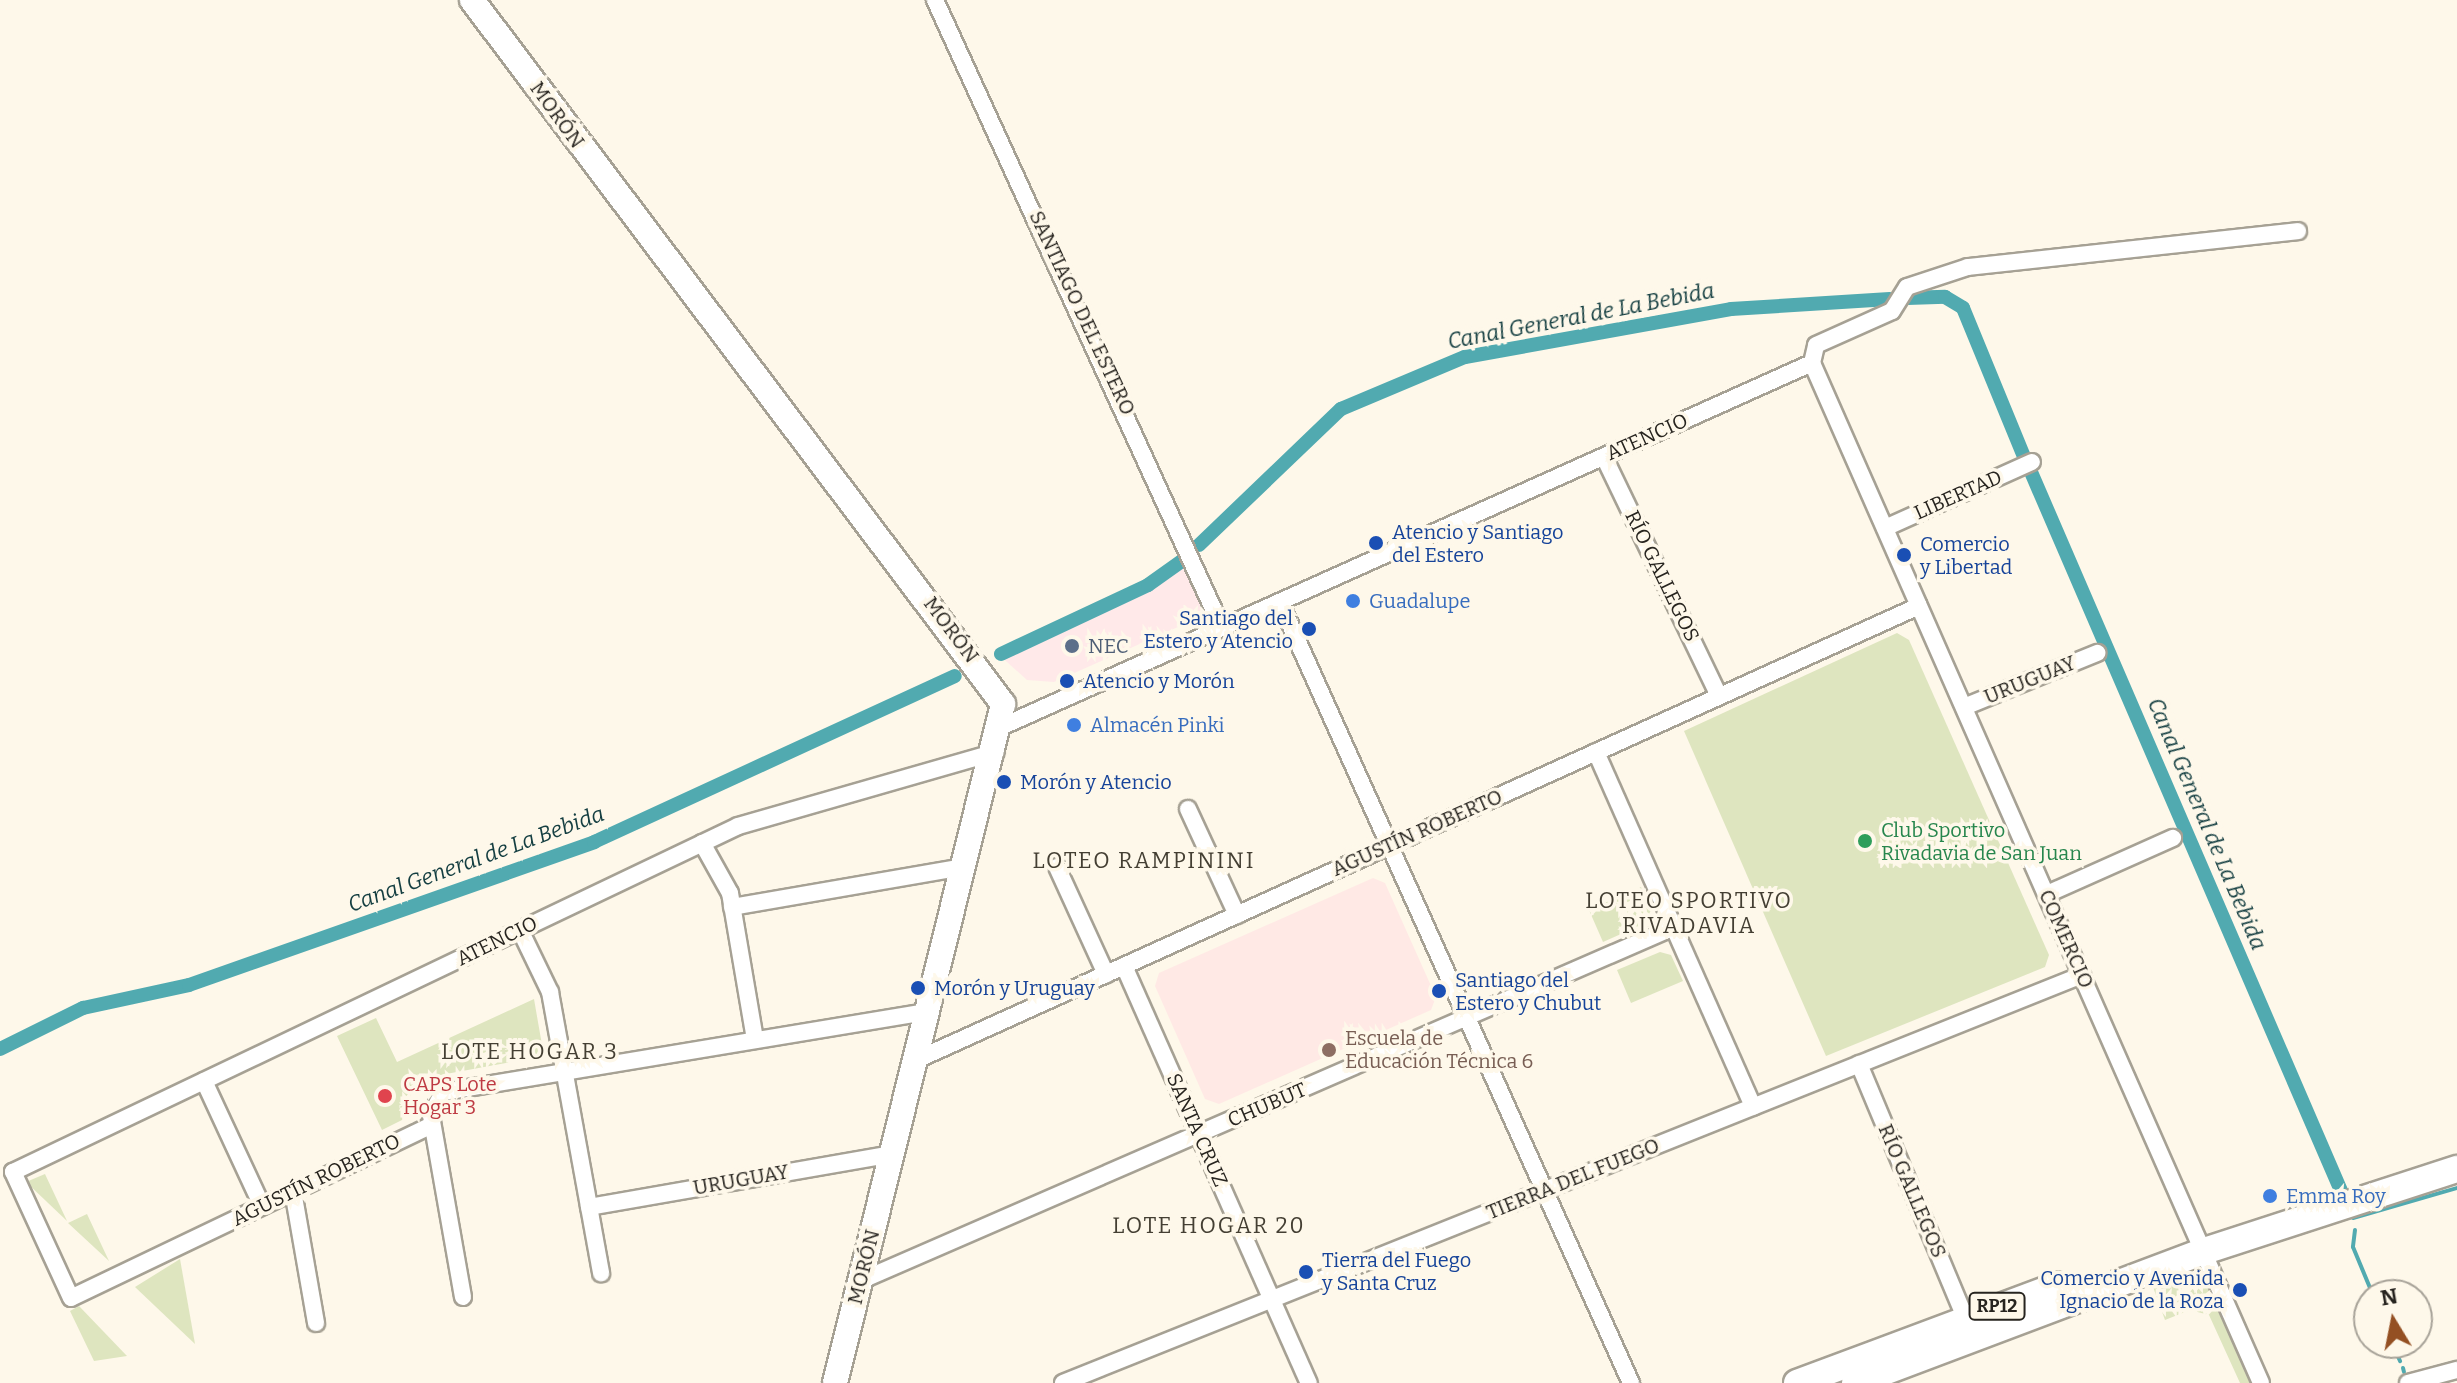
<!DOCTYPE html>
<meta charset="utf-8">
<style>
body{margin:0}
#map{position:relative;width:2457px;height:1383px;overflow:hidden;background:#fef8ea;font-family:Bitter,serif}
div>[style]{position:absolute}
.commercial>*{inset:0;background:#ffe9e9}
.education>*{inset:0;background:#ffe9e5}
.green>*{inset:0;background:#dee5bf}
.stream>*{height:4px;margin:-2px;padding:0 2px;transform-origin:2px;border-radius:2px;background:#51aab0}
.canal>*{height:14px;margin:-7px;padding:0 7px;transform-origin:7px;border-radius:7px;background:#51aab0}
.roads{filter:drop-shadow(2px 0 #a6a194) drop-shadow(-2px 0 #a6a194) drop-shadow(0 2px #a6a194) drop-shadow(0 -2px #a6a194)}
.street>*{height:16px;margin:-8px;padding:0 8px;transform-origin:8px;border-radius:8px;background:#fff}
.secondary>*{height:24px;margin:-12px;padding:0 12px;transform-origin:12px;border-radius:12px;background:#fff}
.primary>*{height:26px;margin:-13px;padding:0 13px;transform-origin:13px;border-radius:13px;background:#fff}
.dots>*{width:22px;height:22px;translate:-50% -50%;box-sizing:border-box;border:4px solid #fef8ea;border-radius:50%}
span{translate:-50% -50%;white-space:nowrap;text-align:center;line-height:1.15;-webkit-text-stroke:7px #fef8ea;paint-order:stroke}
.shield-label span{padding:2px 6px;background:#fef8ea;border:2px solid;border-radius:6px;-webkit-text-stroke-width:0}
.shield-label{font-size:18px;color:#27241f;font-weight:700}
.street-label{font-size:20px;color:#27241f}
.transit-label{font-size:20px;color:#164399}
.left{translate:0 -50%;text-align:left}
.right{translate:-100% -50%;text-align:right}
.shop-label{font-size:20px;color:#366cbe}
.service-label{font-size:20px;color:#4e5e75}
.leisure-label{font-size:20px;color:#27864d}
.education-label{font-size:20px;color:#785e54}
.health-label{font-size:20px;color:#be3a42}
.water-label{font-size:22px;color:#143e41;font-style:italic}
.neighbourhood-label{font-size:22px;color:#443f33;letter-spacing:2px}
.north{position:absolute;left:2353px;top:1279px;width:80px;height:80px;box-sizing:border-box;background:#fef8ea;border:2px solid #a8a399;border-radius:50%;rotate:350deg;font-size:22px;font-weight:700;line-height:32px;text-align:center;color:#27241f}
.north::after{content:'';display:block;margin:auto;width:28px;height:36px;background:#945023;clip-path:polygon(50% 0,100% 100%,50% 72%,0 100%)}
</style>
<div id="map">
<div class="commercial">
<div style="clip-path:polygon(1185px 554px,1205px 606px,1196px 619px,1054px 682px,1027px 680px,997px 653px,1158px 575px)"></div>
</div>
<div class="education">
<div style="clip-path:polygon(1373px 878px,1385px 883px,1436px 997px,1431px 1010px,1219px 1104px,1205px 1099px,1155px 986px,1159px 973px)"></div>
</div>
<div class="green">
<div style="clip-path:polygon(1897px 633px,1909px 640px,2049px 955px,2045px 967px,1826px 1056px,1684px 731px)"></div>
<div style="clip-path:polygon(1641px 887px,1652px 911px,1648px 922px,1603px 942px,1589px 910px)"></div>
<div style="clip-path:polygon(1660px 952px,1671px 955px,1683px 981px,1631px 1003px,1617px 970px)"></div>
<div style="clip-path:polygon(534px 999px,542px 1045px,534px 1058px,435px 1076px,410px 1089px,414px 1114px,382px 1130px,337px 1036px,376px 1018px,397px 1062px)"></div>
<div style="clip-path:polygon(45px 1174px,67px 1221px,26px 1182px)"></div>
<div style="clip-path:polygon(87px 1214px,94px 1229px,109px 1261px,68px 1223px)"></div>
<div style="clip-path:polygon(180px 1259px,195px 1344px,135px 1287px)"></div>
<div style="clip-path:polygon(2182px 1277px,2210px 1288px,2252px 1383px,2240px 1383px,2209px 1315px,2190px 1310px,2165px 1320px,2153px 1287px)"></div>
<div style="clip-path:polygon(79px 1306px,127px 1356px,94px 1361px,70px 1311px)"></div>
</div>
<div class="stream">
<div style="left:2353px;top:1218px;width:108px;rotate:-16.1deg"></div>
<div style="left:2355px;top:1230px;width:17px;rotate:97deg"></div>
<div style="left:2353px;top:1247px;width:52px;rotate:67.4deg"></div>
<div style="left:2392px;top:1343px;width:20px;rotate:66deg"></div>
<div style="left:2403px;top:1368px;width:4px;rotate:76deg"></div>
</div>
<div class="canal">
<div style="left:1907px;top:298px;width:38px;rotate:-2deg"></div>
<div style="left:1945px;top:297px;width:21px;rotate:31deg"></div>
<div style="left:1963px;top:308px;width:161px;rotate:67.7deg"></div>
<div style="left:2031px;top:472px;width:785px;rotate:66.67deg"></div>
<div style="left:1199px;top:545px;width:197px;rotate:-43.8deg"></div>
<div style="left:1341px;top:409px;width:134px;rotate:-22.8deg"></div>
<div style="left:1465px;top:357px;width:270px;rotate:-10.2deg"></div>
<div style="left:1731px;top:309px;width:159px;rotate:-3.6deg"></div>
<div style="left:1001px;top:654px;width:162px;rotate:-25.1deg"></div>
<div style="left:1148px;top:585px;width:47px;rotate:-35.4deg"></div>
<div style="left:0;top:1049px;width:93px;rotate:-26.3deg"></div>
<div style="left:83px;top:1008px;width:108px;rotate:-12.2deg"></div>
<div style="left:189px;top:985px;width:430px;rotate:-19.4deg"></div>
<div style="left:594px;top:842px;width:397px;rotate:-24.7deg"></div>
</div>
<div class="roads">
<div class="street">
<div style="left:935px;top:0;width:690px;rotate:65.44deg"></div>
<div style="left:1812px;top:363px;width:1114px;rotate:66.24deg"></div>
<div style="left:1812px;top:363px;width:18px;rotate:-77deg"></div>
<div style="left:1816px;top:345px;width:83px;rotate:-24.1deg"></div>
<div style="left:1892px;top:311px;width:28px;rotate:-58deg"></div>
<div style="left:1907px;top:287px;width:64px;rotate:-18.2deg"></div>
<div style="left:1968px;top:267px;width:332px;rotate:-6.2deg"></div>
<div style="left:1604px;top:457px;width:265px;rotate:64.3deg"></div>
<div style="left:1885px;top:528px;width:161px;rotate:-24.2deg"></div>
<div style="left:1280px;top:602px;width:856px;rotate:65.8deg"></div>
<div style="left:1964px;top:707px;width:144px;rotate:-22.1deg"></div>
<div style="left:1003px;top:726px;width:887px;rotate:-24.17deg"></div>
<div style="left:1596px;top:752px;width:388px;rotate:66.1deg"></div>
<div style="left:1188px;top:809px;width:117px;rotate:65.2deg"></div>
<div style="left:702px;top:843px;width:57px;rotate:60.8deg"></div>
<div style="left:730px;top:893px;width:149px;rotate:80.3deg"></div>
<div style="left:1057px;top:867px;width:118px;rotate:65.4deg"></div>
<div style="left:2047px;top:894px;width:138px;rotate:-24deg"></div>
<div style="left:732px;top:907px;width:235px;rotate:-9.8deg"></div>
<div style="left:520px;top:930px;width:69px;rotate:64.2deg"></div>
<div style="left:550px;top:992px;width:286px;rotate:79.7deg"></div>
<div style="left:1124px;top:966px;width:456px;rotate:66.1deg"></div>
<div style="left:914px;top:1061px;width:1103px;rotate:-24.36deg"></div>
<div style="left:1859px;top:1064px;width:274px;rotate:67.3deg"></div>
<div style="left:204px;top:1081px;width:138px;rotate:65.1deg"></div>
<div style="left:432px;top:1125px;width:400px;rotate:154.4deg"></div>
<div style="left:71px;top:1298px;width:139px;rotate:-114.7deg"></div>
<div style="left:13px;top:1172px;width:803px;rotate:-25.51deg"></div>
<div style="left:738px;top:826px;width:268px;rotate:-16deg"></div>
<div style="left:293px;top:1191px;width:134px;rotate:80.1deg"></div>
<div style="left:589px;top:1207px;width:309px;rotate:-9.9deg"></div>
<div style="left:860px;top:1281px;width:888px;rotate:-23.5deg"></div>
<div style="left:463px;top:1297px;width:185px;rotate:-100deg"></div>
<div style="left:431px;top:1115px;width:26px;rotate:-62deg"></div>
<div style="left:443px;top:1092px;width:490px;rotate:-9.4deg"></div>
<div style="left:1063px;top:1383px;width:1098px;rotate:-21.82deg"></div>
<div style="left:2408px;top:1383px;width:51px;rotate:-14.9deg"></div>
</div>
<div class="secondary">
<div style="left:472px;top:0;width:882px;rotate:52.97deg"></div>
<div style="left:1003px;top:704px;width:699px;rotate:103.9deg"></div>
</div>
<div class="primary">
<div style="left:1797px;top:1383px;width:278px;rotate:-20.5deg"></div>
<div style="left:1855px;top:1383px;width:373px;rotate:-20.7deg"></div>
<div style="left:2204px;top:1251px;width:266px;rotate:-18deg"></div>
</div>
</div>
<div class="dots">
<div style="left:1376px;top:543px;background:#1a4fb4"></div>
<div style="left:1904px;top:555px;background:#1a4fb4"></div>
<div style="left:1353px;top:601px;background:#3f7fe0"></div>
<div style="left:1309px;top:629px;background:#1a4fb4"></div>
<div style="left:1072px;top:646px;background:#5c6f8a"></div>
<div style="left:1067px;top:681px;background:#1a4fb4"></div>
<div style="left:1074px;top:725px;background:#3f7fe0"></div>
<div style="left:1004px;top:782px;background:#1a4fb4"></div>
<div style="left:1865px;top:841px;background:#2e9e5b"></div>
<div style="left:918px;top:988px;background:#1a4fb4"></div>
<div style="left:1439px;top:991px;background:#1a4fb4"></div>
<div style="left:1329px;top:1050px;background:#8d6e63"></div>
<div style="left:385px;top:1096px;background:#e0444e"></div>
<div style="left:2270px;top:1196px;background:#3f7fe0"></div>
<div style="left:1306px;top:1272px;background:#1a4fb4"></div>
<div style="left:2240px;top:1290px;background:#1a4fb4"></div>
</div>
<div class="shield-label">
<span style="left:1997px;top:1306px">RP12</span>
</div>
<div class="street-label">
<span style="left:557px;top:115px;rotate:54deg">MORÓN</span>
<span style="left:1082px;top:313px;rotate:65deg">SANTIAGO DEL ESTERO</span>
<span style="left:1647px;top:437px;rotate:-24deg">ATENCIO</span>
<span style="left:1958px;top:495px;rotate:-24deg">LIBERTAD</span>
<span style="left:1662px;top:576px;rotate:64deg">RÍO GALLEGOS</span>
<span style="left:951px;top:630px;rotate:53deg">MORÓN</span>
<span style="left:2030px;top:680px;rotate:-22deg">URUGUAY</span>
<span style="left:1417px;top:833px;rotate:-24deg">AGUSTÍN ROBERTO</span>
<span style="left:2066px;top:939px;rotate:66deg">COMERCIO</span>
<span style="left:497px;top:941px;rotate:-26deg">ATENCIO</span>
<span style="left:1267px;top:1105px;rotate:-23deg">CHUBUT</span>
<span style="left:1197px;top:1130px;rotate:66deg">SANTA CRUZ</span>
<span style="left:1573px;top:1179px;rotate:-22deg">TIERRA DEL FUEGO</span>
<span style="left:316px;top:1180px;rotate:-26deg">AGUSTÍN ROBERTO</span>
<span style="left:741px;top:1180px;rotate:-10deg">URUGUAY</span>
<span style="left:1912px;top:1191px;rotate:67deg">RÍO GALLEGOS</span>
<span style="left:864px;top:1267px;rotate:-76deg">MORÓN</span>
</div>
<div class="transit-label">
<span class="left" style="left:1392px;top:544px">Atencio y Santiago<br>del Estero</span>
<span class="left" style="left:1920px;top:556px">Comercio<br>y Libertad</span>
<span class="right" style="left:1293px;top:630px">Santiago del<br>Estero y Atencio</span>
<span class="left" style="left:1083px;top:681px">Atencio y Morón</span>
<span class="left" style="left:1020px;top:782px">Morón y Atencio</span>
<span class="left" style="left:1455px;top:992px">Santiago del<br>Estero y Chubut</span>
<span class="left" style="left:934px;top:988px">Morón y Uruguay</span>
<span class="left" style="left:1322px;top:1272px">Tierra del Fuego<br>y Santa Cruz</span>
<span class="right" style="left:2224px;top:1290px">Comercio y Avenida<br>Ignacio de la Roza</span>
</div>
<div class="shop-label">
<span class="left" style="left:1369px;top:601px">Guadalupe</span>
<span class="left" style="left:1090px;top:725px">Almacén Pinki</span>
<span class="left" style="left:2286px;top:1196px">Emma Roy</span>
</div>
<div class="service-label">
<span class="left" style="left:1088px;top:646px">NEC</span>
</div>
<div class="leisure-label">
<span class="left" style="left:1881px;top:842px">Club Sportivo<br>Rivadavia de San Juan</span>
</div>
<div class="education-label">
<span class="left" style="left:1345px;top:1050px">Escuela de<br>Educación Técnica 6</span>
</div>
<div class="health-label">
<span class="left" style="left:403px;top:1096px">CAPS Lote<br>Hogar 3</span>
</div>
<div class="water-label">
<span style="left:1581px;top:316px;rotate:-11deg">Canal General de La Bebida</span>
<span style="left:2207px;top:824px;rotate:67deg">Canal General de La Bebida</span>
<span style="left:476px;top:859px;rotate:-20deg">Canal General de La Bebida</span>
</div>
<div class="neighbourhood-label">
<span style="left:1144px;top:861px">LOTEO RAMPININI</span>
<span style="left:1689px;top:913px">LOTEO SPORTIVO<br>RIVADAVIA</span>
<span style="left:530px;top:1052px">LOTE HOGAR 3</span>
<span style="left:1209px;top:1226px">LOTE HOGAR 20</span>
</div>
<div class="north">N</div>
</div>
